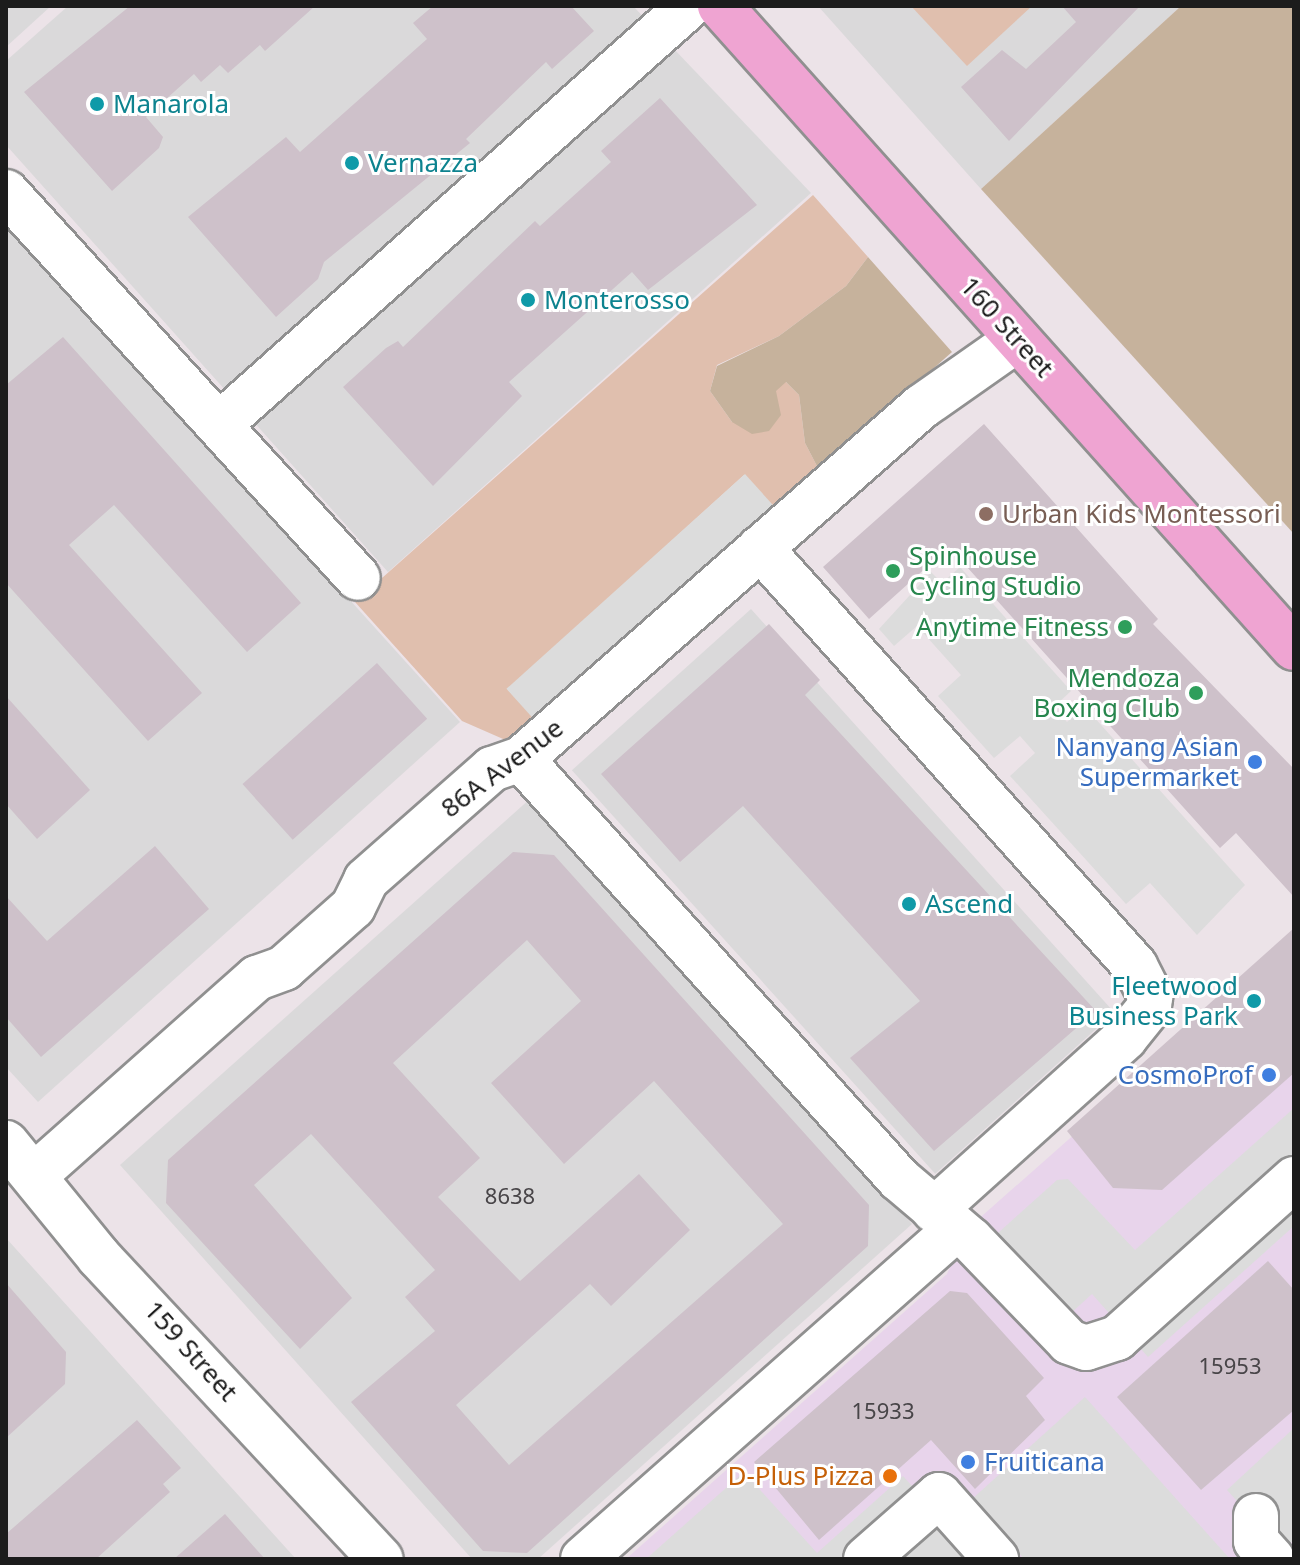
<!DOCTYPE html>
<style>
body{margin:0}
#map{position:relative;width:1300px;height:1565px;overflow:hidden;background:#ece3e8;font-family:"Noto Sans",sans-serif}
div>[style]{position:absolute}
.residential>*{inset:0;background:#dad9da;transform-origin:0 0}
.commercial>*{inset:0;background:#e8d4eb}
.grass>*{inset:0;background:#e0bfae}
.forest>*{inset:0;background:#c6b29c}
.parking>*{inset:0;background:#dcdcdc;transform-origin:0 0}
.building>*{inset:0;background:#cec1ca;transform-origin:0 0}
.roads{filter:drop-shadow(2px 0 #909090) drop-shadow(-2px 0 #909090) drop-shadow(0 2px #909090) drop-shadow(0 -2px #909090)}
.minor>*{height:44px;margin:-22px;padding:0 22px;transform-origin:22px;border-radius:22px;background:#fff}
.major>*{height:44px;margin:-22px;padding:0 22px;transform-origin:22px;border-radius:22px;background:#efa4d2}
.dots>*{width:22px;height:22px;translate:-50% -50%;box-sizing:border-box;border:4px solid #fff;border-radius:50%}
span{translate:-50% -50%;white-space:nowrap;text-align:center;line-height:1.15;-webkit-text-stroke:6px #fff;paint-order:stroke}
.number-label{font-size:22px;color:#484548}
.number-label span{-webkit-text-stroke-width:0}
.culture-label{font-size:26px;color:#0d838f}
.left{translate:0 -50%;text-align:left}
.right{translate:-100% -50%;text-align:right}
.street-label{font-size:26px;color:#1c1c1c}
.education-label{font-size:26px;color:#785e54}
.leisure-label{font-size:26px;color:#27864d}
.shop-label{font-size:26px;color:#366cbe}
.food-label{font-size:26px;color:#c56008}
.frame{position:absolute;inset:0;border:8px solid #1c1c1c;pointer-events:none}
</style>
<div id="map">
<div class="residential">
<div style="clip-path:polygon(6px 6px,51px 6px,6px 47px)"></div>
<div style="clip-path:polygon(68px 6px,633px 6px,811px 193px,388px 572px,6px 145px,6px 61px)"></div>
<div style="clip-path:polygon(818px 6px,1181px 6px,981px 189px)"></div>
<div style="clip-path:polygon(6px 219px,460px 722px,38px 1102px,6px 1067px)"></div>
<div style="left:751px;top:609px;width:543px;height:241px;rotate:48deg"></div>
<div style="clip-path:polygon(531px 798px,912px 1224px,538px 1559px,472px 1559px,120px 1165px)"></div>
<div style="clip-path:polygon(6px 1238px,126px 1371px,296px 1559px,6px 1559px)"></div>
</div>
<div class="commercial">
<div style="clip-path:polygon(1294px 940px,1294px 1559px,626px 1559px,947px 1274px,965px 1231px)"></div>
</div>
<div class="grass">
<div style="clip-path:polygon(911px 6px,1032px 6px,967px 66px)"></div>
<div style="clip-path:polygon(813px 195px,868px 257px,846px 286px,779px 336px,717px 365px,710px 391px,732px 422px,785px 381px,799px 395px,805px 443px,819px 470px,776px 509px,744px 475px,508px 690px,537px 721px,512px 743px,462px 721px,355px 602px)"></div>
</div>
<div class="forest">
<div style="clip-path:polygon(1181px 6px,1294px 6px,1294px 534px,981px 189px)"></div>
<div style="clip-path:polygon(868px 257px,952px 352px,819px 470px,805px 443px,799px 395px,786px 382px,776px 391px,781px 415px,769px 431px,752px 434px,732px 422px,710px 391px,717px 366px,779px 336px,846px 286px)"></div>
</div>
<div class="parking">
<div style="left:745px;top:474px;width:47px;height:321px;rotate:48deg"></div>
<div style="clip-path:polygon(960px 567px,1071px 691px,1054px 707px,1067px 722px,1084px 706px,1245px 885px,1197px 935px,1150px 883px,1126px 904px,1010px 776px,1035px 753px,1020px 736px,994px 758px,938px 696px,961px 675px,917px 626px,894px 646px,879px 629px,931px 572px,942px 583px)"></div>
<div style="clip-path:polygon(1294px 1108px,1294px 1226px,1148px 1357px,1092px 1294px,1070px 1314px,998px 1233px,1057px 1180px,1068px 1179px,1135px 1250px)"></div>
<div style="clip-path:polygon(1085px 1397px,1230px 1559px,1024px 1559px,971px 1500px)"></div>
<div style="clip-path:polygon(1294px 1428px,1294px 1540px,1282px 1551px,1227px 1490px)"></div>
<div style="clip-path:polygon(744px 1472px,817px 1553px,903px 1476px,978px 1559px,646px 1559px)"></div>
</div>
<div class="building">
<div style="clip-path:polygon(130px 6px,315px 6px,265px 51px,260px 45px,228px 73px,220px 65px,201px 82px,194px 74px,146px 117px,163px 137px,159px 148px,112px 191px,24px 92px)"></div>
<div style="clip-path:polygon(433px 6px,571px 6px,594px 31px,552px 69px,546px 62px,466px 139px,470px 143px,324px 262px,318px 279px,276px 317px,188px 217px,286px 137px,300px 152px,427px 39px,413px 23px)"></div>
<div style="clip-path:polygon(1062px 6px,1140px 6px,1009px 141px,961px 87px,1002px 50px,1026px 69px,1076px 22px)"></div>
<div style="clip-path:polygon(660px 98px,757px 205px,648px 290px,632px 272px,509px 382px,522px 396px,433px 486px,343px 387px,386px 348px,398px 341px,403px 347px,535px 221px,540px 226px,611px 162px,601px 151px)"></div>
<div style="clip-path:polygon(63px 337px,301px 603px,247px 652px,114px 505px,69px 545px,202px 693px,148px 741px,6px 583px,6px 385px)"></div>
<div style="clip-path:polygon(984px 424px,1158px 619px,1153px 624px,1294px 769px,1294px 897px,1236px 833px,1220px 848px,949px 547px,869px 619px,823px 567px)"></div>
<div style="clip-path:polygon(769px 624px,820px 680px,805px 695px,1096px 1011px,934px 1151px,850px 1058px,920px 1001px,743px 806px,680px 862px,601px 774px)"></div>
<div style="left:377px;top:663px;width:75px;height:181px;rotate:48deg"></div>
<div style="clip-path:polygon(6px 696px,90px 790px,37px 839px,6px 804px)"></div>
<div style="clip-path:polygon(155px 846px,209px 909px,41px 1057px,6px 1017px,6px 896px,47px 941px)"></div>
<div style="clip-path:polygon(evenodd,513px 852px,554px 855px,869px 1205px,868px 1246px,527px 1553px,483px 1551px,351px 1402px,435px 1331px,405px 1297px,435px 1270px,311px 1134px,254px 1185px,352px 1298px,300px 1349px,166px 1203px,168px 1160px,513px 852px,527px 940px,581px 1001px,491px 1083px,564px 1164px,654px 1081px,783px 1224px,509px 1465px,456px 1405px,590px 1284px,611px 1306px,690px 1230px,639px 1174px,520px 1281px,438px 1197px,480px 1158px,393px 1063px,527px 940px)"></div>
<div style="clip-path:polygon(1294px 928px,1294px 1073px,1162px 1190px,1113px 1188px,1067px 1131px)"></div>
<div style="clip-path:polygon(1268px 1261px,1294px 1290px,1294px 1410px,1201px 1490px,1117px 1397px)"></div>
<div style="clip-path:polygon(6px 1283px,66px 1352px,65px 1384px,6px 1438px)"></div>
<div style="clip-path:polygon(950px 1291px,967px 1293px,1044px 1378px,1026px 1396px,1045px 1420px,975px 1489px,931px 1440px,819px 1540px,754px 1462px)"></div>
<div style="clip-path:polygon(137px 1420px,181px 1468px,163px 1484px,170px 1492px,96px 1559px,6px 1559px,6px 1534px)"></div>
<div style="clip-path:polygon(225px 1514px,265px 1559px,174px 1559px)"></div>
</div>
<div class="roads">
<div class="minor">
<div style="left:6px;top:192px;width:522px;rotate:47.64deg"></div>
<div style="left:219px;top:425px;width:630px;rotate:-41.72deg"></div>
<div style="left:760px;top:548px;width:562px;rotate:48.1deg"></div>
<div style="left:1135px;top:966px;width:34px;rotate:63deg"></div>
<div style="left:1150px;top:996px;width:12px;rotate:95deg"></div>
<div style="left:1149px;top:1008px;width:38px;rotate:129deg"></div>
<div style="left:1125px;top:1038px;width:257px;rotate:138deg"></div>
<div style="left:521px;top:759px;width:565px;rotate:48.01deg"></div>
<div style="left:899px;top:1179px;width:94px;rotate:40.3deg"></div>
<div style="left:971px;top:1240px;width:141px;rotate:46.1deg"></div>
<div style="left:1069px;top:1342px;width:18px;rotate:19deg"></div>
<div style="left:1086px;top:1348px;width:33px;rotate:-18deg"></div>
<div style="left:1117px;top:1338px;width:238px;rotate:-41.9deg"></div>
<div style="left:6px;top:1143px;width:147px;rotate:50.8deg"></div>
<div style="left:99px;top:1257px;width:413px;rotate:47deg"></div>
<div style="left:35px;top:1175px;width:297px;rotate:-41.6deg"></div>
<div style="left:257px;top:978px;width:29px;rotate:-20deg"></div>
<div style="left:284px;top:968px;width:92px;rotate:-41.5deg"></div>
<div style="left:353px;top:907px;width:30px;rotate:-64deg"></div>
<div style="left:366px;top:880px;width:168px;rotate:-41.4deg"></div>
<div style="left:492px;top:769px;width:31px;rotate:-19deg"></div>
<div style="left:521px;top:759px;width:533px;rotate:-41.35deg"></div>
<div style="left:921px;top:407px;width:118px;rotate:-35deg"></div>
<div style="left:1256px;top:1516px;width:25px;rotate:90deg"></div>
<div style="left:1256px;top:1541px;width:24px;rotate:48deg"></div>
<div style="left:583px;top:1559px;width:499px;rotate:-41.5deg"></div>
<div style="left:866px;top:1559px;width:97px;rotate:-41.2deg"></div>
<div style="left:939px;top:1495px;width:86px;rotate:48.3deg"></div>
</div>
<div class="major">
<div style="left:720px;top:6px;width:861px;rotate:48.2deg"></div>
</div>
</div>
<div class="dots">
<div style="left:97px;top:104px;background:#0f9aa8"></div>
<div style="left:352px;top:163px;background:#0f9aa8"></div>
<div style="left:528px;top:300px;background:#0f9aa8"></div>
<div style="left:986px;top:514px;background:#8d6e63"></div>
<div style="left:893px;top:571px;background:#2e9e5b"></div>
<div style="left:1125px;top:627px;background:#2e9e5b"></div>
<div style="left:1196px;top:693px;background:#2e9e5b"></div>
<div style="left:1255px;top:762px;background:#3f7fe0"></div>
<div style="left:909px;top:904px;background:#0f9aa8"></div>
<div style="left:1254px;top:1001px;background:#0f9aa8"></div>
<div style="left:1269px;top:1075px;background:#3f7fe0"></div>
<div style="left:968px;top:1462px;background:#3f7fe0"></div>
<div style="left:890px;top:1476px;background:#e8710a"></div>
</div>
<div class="number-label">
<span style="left:510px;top:1196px">8638</span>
<span style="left:1230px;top:1366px">15953</span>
<span style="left:883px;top:1411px">15933</span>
</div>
<div class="culture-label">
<span class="left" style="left:113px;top:104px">Manarola</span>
<span class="left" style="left:368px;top:163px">Vernazza</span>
<span class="left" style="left:544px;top:300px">Monterosso</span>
<span class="left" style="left:925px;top:904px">Ascend</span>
<span class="right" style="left:1238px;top:1001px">Fleetwood<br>Business Park</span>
</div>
<div class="street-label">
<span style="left:1007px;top:327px;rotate:48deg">160 Street</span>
<span style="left:502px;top:768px;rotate:-37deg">86A Avenue</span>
<span style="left:191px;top:1351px;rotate:48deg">159 Street</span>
</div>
<div class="education-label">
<span class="left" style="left:1002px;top:514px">Urban Kids Montessori</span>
</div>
<div class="leisure-label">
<span class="left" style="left:909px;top:571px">Spinhouse<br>Cycling Studio</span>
<span class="right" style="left:1109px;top:627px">Anytime Fitness</span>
<span class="right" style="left:1180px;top:693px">Mendoza<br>Boxing Club</span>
</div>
<div class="shop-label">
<span class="right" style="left:1239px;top:762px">Nanyang Asian<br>Supermarket</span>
<span class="right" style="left:1253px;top:1075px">CosmoProf</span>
<span class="left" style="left:984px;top:1462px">Fruiticana</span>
</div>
<div class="food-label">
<span class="right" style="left:874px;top:1476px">D-Plus Pizza</span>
</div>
<div class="frame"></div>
</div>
